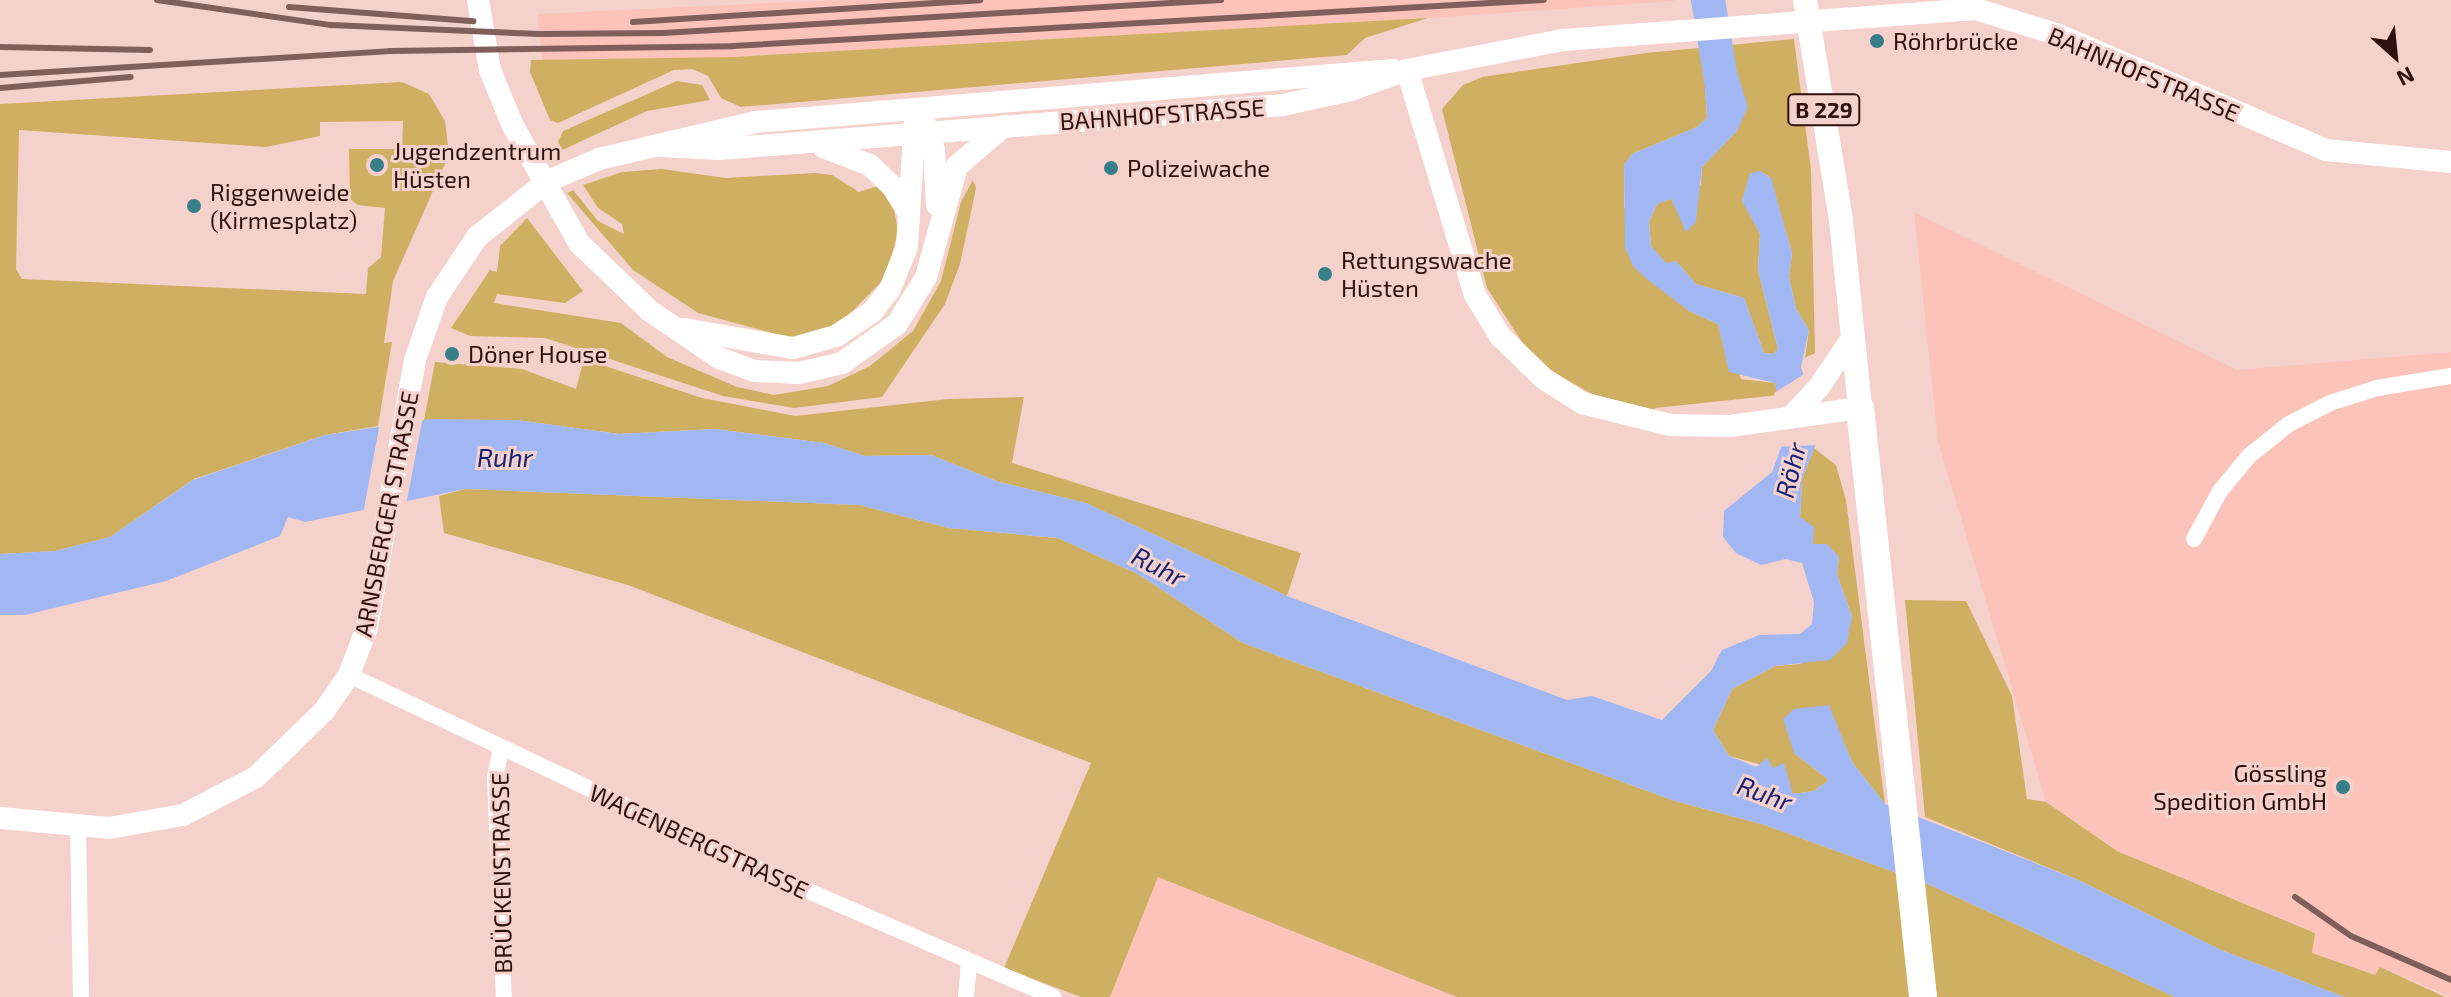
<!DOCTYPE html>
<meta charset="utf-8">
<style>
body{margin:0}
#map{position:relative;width:2451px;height:997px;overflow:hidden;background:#f5d1cc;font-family:"Exo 2",sans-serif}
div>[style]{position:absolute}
.built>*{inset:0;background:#fcc3ba}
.green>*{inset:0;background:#cfb062}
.water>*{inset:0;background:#a1b7f3}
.pier>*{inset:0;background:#f5d1cc}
.river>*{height:34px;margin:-17px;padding:0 17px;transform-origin:17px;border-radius:17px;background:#a1b7f3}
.street>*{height:16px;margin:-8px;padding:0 8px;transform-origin:8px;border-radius:8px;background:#fff}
.secondary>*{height:22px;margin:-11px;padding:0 11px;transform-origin:11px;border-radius:11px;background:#fff}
.primary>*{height:24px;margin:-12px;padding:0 12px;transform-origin:12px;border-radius:12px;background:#fff}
.highway>*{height:28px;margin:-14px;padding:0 14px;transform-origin:14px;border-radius:14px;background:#fff}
.rail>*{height:6px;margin:-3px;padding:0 3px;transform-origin:3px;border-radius:3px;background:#805f5b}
.dots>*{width:22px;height:22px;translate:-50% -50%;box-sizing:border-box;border:4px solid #f5d1cc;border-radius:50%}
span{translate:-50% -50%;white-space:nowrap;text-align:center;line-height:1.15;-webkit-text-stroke:6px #f5d1cc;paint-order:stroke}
.shield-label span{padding:2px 6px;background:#f5d1cc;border:2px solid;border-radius:6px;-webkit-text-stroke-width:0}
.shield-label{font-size:22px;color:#2f100d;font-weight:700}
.poi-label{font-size:24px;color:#2f100d}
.left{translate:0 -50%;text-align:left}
.right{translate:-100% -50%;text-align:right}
.street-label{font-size:24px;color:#2f100d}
.water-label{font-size:26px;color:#142174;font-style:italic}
.north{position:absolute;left:2355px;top:16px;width:80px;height:80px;-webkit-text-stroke:6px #f5d1cc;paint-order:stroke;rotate:153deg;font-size:22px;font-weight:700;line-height:32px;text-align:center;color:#2f100d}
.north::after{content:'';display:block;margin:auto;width:28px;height:36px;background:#2f100d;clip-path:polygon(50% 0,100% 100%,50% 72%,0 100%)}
</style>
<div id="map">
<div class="built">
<div style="clip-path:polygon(834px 0,1674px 0,1674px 1px,1230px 32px,733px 57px,543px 61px,537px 14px)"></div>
<div style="clip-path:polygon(1914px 212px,2237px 370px,2451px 352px,2451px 997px,2381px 967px,2376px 975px,2311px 953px,2314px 932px,2117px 851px,2046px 802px,1938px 442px)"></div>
<div style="clip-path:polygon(1158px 876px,1457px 997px,1110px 997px)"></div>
</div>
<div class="green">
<div style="clip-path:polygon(1428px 18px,1365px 38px,1347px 55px,741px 107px,721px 98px,708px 76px,692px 69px,674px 70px,558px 123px,550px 120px,530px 72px,531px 60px,733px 57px)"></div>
<div style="clip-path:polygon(1794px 39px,1811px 170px,1815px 353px,1805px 358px,1809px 330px,1796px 309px,1789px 277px,1792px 253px,1770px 177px,1760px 171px,1742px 200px,1760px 234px,1758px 270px,1778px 349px,1773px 354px,1764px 353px,1744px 298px,1696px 284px,1676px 261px,1666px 264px,1651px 246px,1649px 222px,1657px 204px,1701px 185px,1702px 167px,1737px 131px,1703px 52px,1707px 118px,1697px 127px,1632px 154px,1624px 165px,1624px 207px,1665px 291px,1689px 311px,1718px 324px,1741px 379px,1775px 383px,1779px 395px,1655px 408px,1654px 412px,1608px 403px,1553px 372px,1526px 348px,1487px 288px,1442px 109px,1463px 85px,1482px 77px,1646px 53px)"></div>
<div style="clip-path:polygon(677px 81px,702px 85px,710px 100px,647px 111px,562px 150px,558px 142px,563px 131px)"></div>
<div style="clip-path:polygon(evenodd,402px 82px,429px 94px,445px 121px,449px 155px,393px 281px,384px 343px,392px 342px,378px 426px,325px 435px,194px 479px,110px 537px,55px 551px,0 554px,0 104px,402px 82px,403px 121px,402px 149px,349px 149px,350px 199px,358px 205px,385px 208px,381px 257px,368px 268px,366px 294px,22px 279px,16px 269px,19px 130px,266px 147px,320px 136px,320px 122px,403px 121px)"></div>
<div style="clip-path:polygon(662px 169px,726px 178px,815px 173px,832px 175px,859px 192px,878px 186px,893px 205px,898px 231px,886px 277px,841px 323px,791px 338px,698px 313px,633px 270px,567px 193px,573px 190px,598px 221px,624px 234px,622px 224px,598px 208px,583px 185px,622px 172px)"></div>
<div style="clip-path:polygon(973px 180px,976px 188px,960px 264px,945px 304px,882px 397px,794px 408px,723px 396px,545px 338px,470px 336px,451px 328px,490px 270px,497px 272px,500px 246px,527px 218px,583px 291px,565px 303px,497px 294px,494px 303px,621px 323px,667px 357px,737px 387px,774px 395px,828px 386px,870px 366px,913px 331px,941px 281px,961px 202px)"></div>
<div style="clip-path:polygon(584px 359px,702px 398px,795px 416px,948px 399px,1024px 397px,1012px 463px,1301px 553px,1287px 596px,1086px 503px,999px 482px,931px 455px,865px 456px,824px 443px,715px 429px,619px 434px,517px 420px,424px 420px,435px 362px,522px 369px,576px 389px)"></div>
<div style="clip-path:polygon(1814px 448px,1836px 465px,1846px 500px,1885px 804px,1852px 762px,1828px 705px,1794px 753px,1829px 780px,1814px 791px,1793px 794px,1773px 768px,1729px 756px,1713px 730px,1732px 689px,1775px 666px,1800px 664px,1852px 617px,1837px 574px,1839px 557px,1812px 545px,1800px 518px,1802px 480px)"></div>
<div style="clip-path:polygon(465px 489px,859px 505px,949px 528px,1058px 538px,1138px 574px,1243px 643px,1675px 801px,1765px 825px,1930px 885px,2175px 997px,1457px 997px,1158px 877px,1110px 997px,1081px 997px,1004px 968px,1091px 763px,628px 585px,444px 533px,439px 496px)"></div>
<div style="clip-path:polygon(1905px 600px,1966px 601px,2012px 696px,2027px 799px,2046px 802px,2117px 851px,2315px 933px,2312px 953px,2375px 975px,2380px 967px,2445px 997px,2344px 997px,2221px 950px,2076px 879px,1925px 817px)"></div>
</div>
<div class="water">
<div style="clip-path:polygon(1703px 52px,1731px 53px,1748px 107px,1737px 131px,1702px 167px,1696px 222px,1686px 232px,1671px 199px,1657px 204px,1649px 222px,1651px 246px,1666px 263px,1676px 261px,1696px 284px,1744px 298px,1764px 353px,1773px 354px,1778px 349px,1758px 270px,1760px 234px,1742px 201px,1750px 173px,1760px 171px,1771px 178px,1792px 253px,1789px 277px,1796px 309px,1809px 330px,1801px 367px,1820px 433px,1802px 480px,1800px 517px,1814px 527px,1813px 544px,1827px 544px,1839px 557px,1837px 574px,1852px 617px,1847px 643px,1830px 660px,1775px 666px,1732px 689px,1713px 730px,1729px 756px,1756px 767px,1767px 758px,1773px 768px,1784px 763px,1793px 794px,1814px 791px,1829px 780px,1794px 753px,1783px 719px,1794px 709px,1829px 705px,1852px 762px,1885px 804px,2076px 879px,2221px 950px,2344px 997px,2175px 997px,1930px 885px,1765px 825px,1675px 801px,1243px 643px,1138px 574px,1058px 538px,949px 528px,859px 505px,465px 489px,305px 522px,288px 517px,280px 536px,166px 581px,25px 615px,0 615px,0 554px,55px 551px,110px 537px,193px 480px,325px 435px,431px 419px,517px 420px,619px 434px,715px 429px,824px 443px,865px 456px,931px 455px,999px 482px,1086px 503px,1287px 596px,1567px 700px,1592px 696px,1662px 720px,1711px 671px,1722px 650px,1759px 635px,1800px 634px,1812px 624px,1814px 602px,1802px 563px,1786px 559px,1761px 565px,1736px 553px,1723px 537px,1724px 511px,1772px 472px,1785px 437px,1775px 383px,1729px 372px,1718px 324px,1689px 311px,1648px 280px,1633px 266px,1625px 247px,1624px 165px,1632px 154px,1697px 127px,1707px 118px)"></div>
</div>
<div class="pier">
<div style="clip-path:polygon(1806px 373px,1822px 400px,1824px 433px,1819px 445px,1775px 447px,1781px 436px,1774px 393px)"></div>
<div style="clip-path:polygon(423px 416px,406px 506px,363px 514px,380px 422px)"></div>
</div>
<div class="river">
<div style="left:1708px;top:0;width:99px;rotate:80.7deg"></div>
</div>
<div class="street">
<div style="left:2194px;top:539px;width:55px;rotate:-61.6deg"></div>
<div style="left:2220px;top:491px;width:45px;rotate:-50.4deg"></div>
<div style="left:2249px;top:456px;width:51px;rotate:-38.7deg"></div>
<div style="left:2289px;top:424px;width:46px;rotate:-27.1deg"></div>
<div style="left:2330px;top:403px;width:49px;rotate:-17.7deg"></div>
<div style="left:2377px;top:388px;width:75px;rotate:-9.2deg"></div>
<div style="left:349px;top:675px;width:488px;rotate:25.3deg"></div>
<div style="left:790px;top:883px;width:287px;rotate:23.4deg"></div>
<div style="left:501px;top:749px;width:29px;rotate:102deg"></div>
<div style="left:495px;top:777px;width:220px;rotate:87.7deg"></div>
<div style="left:78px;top:827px;width:170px;rotate:89deg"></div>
<div style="left:966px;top:997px;width:33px;rotate:-85deg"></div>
</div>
<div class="secondary">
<div style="left:478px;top:0;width:71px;rotate:80.3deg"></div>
<div style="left:490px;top:70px;width:58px;rotate:67.8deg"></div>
<div style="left:512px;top:124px;width:137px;rotate:60.6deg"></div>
<div style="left:579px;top:243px;width:98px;rotate:43.8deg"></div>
<div style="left:650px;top:311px;width:83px;rotate:34.3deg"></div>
<div style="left:719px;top:358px;width:38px;rotate:20deg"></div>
<div style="left:755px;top:371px;width:44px;rotate:2.6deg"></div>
<div style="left:799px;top:373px;width:44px;rotate:-13.1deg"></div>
<div style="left:842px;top:363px;width:67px;rotate:-35.3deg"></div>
<div style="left:897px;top:324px;width:55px;rotate:-58.3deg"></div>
<div style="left:926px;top:277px;width:115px;rotate:-74.4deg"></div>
<div style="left:957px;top:166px;width:62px;rotate:-40.4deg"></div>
<div style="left:1407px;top:70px;width:235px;rotate:73.2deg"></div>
<div style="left:1475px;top:295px;width:48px;rotate:58.6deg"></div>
<div style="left:1500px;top:336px;width:60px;rotate:44.3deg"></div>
<div style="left:1543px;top:378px;width:46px;rotate:32.7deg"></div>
<div style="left:1582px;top:403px;width:91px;rotate:14deg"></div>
<div style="left:1670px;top:425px;width:60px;rotate:1deg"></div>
<div style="left:1730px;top:426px;width:131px;rotate:-7.9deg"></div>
<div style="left:923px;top:118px;width:34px;rotate:71deg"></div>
<div style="left:934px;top:150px;width:55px;rotate:86.9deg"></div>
<div style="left:660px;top:146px;width:60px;rotate:2.9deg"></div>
<div style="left:720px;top:149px;width:565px;rotate:-4.47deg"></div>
<div style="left:1283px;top:105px;width:70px;rotate:-12.4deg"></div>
<div style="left:1351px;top:90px;width:59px;rotate:-19.7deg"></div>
<div style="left:1407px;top:70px;width:159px;rotate:-10.9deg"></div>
<div style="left:1563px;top:40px;width:414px;rotate:-4.3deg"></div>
<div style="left:1976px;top:9px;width:87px;rotate:17.4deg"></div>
<div style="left:2059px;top:35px;width:291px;rotate:23.3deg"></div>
<div style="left:2326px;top:150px;width:126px;rotate:5.5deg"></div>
<div style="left:823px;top:147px;width:50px;rotate:21deg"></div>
<div style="left:870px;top:165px;width:30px;rotate:44deg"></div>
<div style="left:892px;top:186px;width:32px;rotate:58deg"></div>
<div style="left:684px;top:329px;width:111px;rotate:9.9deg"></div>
<div style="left:793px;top:348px;width:45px;rotate:-15.6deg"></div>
<div style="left:836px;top:336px;width:43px;rotate:-33.7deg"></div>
<div style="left:872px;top:312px;width:29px;rotate:-52deg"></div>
<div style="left:890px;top:289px;width:45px;rotate:-68deg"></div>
<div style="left:907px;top:247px;width:127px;rotate:-86.4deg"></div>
<div style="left:1790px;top:418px;width:42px;rotate:-46.9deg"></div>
<div style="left:1819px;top:387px;width:59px;rotate:-56deg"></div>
<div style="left:0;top:818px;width:109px;rotate:5.2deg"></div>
<div style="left:109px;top:828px;width:75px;rotate:-10deg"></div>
<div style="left:183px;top:815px;width:82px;rotate:-27.5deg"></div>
<div style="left:256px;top:777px;width:95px;rotate:-44.1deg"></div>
<div style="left:324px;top:711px;width:44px;rotate:-55.2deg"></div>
<div style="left:349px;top:675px;width:51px;rotate:-69.4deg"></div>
<div style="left:367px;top:627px;width:271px;rotate:-79.8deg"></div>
<div style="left:415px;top:360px;width:67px;rotate:-70.8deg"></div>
<div style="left:437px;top:297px;width:72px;rotate:-56.3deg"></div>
<div style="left:477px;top:237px;width:90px;rotate:-38.3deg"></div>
<div style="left:548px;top:181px;width:56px;rotate:-23.3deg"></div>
<div style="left:599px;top:159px;width:160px;rotate:-13.3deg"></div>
<div style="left:755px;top:122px;width:640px;rotate:-4.66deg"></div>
</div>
<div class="primary">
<div style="left:1805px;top:0;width:223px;rotate:80.7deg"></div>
<div style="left:1841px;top:220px;width:189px;rotate:84.2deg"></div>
</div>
<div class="highway">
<div style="left:1860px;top:408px;width:592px;rotate:83.89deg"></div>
</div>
<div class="rail">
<div style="left:157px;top:0;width:176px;rotate:8.2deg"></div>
<div style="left:331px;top:25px;width:208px;rotate:2.5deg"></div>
<div style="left:539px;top:34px;width:124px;rotate:-0.5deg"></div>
<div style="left:663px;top:33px;width:559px;rotate:-3.38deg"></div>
<div style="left:289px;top:7px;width:185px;rotate:4.4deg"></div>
<div style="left:633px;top:22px;width:348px;rotate:-3.6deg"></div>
<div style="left:0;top:47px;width:150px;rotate:1.1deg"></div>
<div style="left:0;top:75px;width:391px;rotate:-3.5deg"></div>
<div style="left:390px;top:51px;width:343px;rotate:-0.8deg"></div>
<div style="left:733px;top:46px;width:812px;rotate:-3.25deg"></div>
<div style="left:0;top:88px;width:131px;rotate:-4.8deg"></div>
<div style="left:2295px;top:897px;width:68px;rotate:34.9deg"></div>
<div style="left:2351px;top:936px;width:109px;rotate:23.7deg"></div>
</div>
<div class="dots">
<div style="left:1877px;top:41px;background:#397f8a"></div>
<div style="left:377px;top:165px;background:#397f8a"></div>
<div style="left:1111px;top:168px;background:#397f8a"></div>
<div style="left:194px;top:206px;background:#397f8a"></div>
<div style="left:1325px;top:274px;background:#397f8a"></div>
<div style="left:452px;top:354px;background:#397f8a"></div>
<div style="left:2343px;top:787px;background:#397f8a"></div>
</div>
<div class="shield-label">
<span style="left:1824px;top:110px">B 229</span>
</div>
<div class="poi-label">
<span class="left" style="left:1893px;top:41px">Röhrbrücke</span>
<span class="left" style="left:393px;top:165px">Jugendzentrum<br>Hüsten</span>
<span class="left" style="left:1127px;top:168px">Polizeiwache</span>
<span class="left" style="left:210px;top:206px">Riggenweide<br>(Kirmesplatz)</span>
<span class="left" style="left:1341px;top:274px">Rettungswache<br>Hüsten</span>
<span class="left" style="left:468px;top:354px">Döner House</span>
<span class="right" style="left:2327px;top:787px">Gössling<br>Spedition GmbH</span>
</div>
<div class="street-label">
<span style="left:2144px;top:74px;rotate:23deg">BAHNHOFSTRASSE</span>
<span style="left:1162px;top:114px;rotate:-4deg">BAHNHOFSTRASSE</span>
<span style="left:386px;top:514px;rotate:-79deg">ARNSBERGER STRASSE</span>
<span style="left:699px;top:841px;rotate:25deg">WAGENBERGSTRASSE</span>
<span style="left:501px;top:873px;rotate:-91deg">BRÜCKENSTRASSE</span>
</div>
<div class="water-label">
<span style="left:505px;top:457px">Ruhr</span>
<span style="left:1790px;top:470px;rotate:-76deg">Röhr</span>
<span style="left:1159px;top:566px;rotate:27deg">Ruhr</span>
<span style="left:1765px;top:793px;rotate:20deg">Ruhr</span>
</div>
<div class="north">N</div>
</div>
